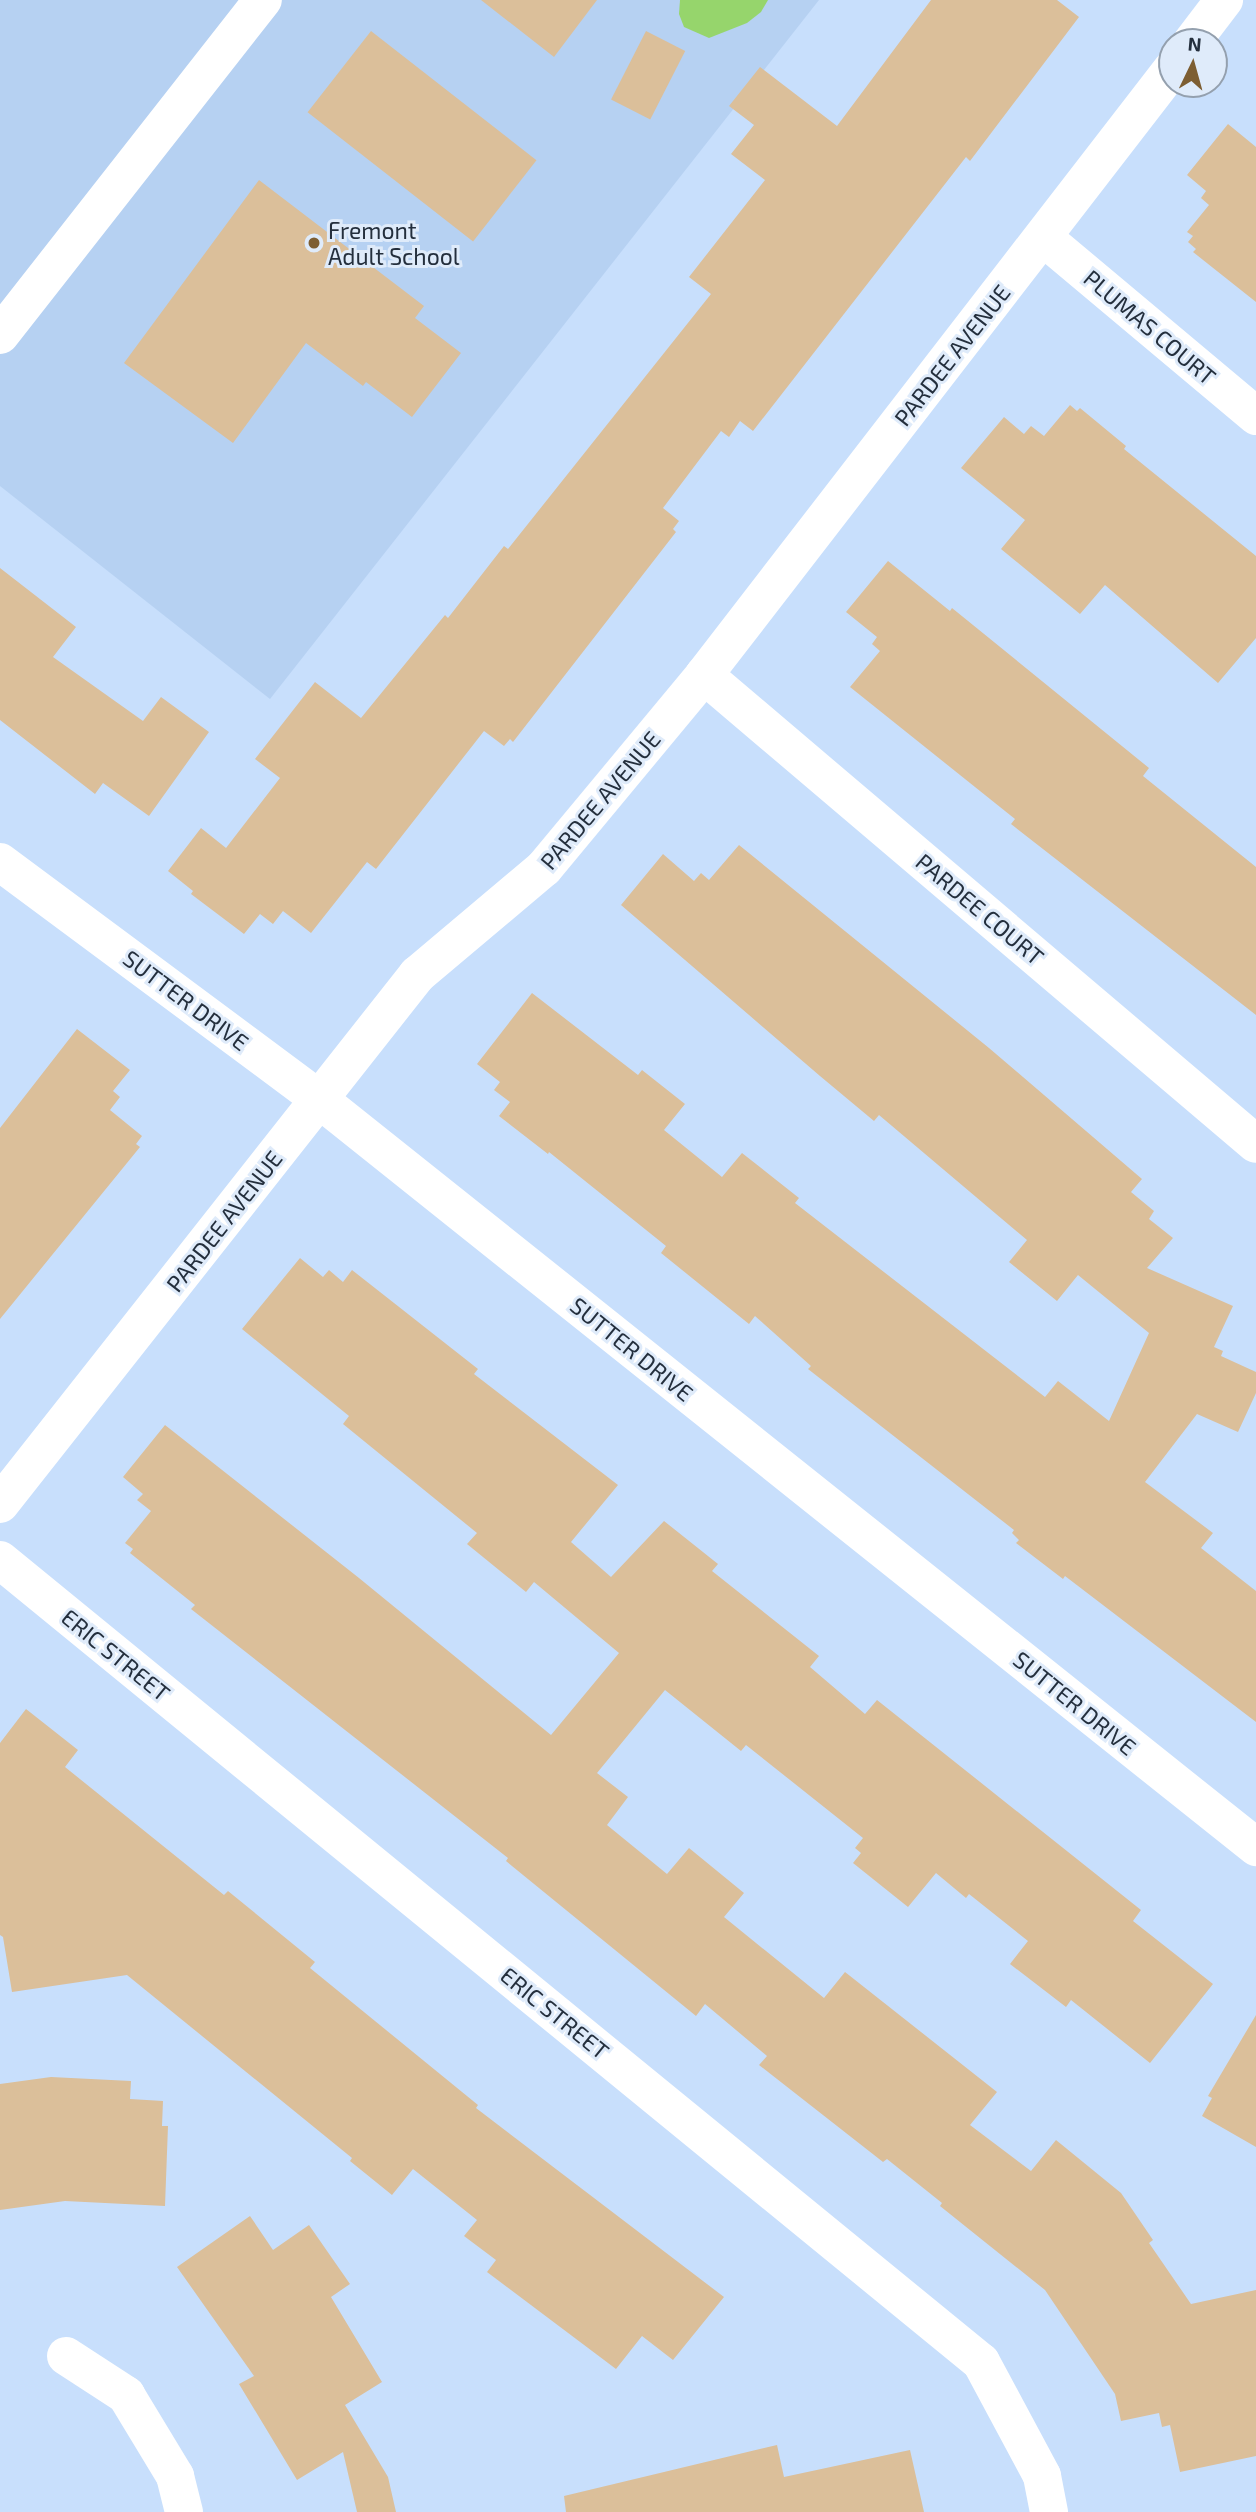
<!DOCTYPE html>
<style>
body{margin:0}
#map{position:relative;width:1256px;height:2512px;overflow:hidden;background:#c8dffc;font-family:"Exo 2",sans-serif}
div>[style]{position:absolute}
.built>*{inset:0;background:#b6d1f2}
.green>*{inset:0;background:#96d56c}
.building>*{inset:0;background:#dbbf9a;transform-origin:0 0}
.minor>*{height:38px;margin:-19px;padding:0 19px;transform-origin:19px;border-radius:19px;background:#fff}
.dots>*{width:19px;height:19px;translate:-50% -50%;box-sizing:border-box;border:4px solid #dfebfa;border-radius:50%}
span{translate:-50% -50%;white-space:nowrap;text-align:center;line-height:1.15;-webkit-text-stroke:6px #dfebfa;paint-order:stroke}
.poi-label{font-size:23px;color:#242f3d}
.left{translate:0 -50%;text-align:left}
.street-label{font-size:23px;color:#242f3d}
.north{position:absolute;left:1158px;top:28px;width:70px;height:70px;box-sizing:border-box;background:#dfebfa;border:2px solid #94a0ae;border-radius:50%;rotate:5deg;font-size:19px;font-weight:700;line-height:28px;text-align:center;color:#242f3d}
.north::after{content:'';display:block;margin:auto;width:24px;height:32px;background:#7d5e32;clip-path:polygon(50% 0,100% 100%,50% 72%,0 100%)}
</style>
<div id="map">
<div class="built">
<div style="clip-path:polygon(0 0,819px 0,270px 699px,0 486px)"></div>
</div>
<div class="green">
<div style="clip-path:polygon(680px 0,768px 0,761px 12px,747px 23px,709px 38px,684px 27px,679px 14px)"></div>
</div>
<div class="building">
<div style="clip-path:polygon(481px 0,597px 0,554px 57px)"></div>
<div style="clip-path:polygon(931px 0,1057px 0,1079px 17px,970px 161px,966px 157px,753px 431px,740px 421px,729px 437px,721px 431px,663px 508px,679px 521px,673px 529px,676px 532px,513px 742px,510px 739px,504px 746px,484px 731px,376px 869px,367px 862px,311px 933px,283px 911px,273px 924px,260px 914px,244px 934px,191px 894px,193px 891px,168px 871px,201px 828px,226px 848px,280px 778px,255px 759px,315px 682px,361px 718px,445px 615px,448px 618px,504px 546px,508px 549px,711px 294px,689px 277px,765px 180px,731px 154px,754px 125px,729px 106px,760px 67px,837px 126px)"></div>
<div style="left:371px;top:31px;width:210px;height:103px;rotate:38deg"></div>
<div style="left:646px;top:31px;width:44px;height:77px;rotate:27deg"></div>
<div style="clip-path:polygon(1228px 124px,1256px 147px,1256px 302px,1193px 252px,1196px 249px,1188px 242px,1193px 236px,1187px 232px,1209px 205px,1201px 198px,1206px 191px,1187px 175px)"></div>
<div style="clip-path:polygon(259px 180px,424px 306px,415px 318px,461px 353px,412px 417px,366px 382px,363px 386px,306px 343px,233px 443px,124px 363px)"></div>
<div style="clip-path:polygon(1070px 405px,1077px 411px,1080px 408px,1126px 446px,1124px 449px,1256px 556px,1256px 638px,1218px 683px,1105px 585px,1080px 614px,1001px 549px,1025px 520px,961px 468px,1004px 417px,1024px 434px,1031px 426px,1044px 436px)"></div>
<div style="clip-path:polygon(888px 561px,950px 611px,952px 608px,1149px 768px,1143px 776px,1256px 867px,1256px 1015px,1011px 824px,1015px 819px,850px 687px,880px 651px,872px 644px,877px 637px,846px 612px)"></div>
<div style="clip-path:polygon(0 568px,76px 627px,53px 657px,143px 721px,161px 697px,209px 732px,149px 816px,103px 783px,95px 794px,0 720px)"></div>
<div style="clip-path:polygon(739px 845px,989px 1048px,1142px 1179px,1131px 1192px,1154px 1211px,1149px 1219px,1173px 1238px,1147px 1268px,1233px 1306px,1214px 1347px,1223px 1351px,1221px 1356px,1256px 1372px,1256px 1393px,1238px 1432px,1197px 1414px,1145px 1482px,1213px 1533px,1201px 1548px,1256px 1591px,1256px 1722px,1065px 1576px,1063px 1579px,1016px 1543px,1019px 1540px,1012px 1533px,1014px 1530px,808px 1369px,811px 1366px,755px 1316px,749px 1324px,661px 1253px,666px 1246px,549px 1152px,548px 1154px,499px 1116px,510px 1102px,494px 1090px,500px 1082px,477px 1064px,532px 993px,638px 1075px,642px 1070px,685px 1104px,664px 1130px,722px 1177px,742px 1153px,799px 1198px,795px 1203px,1045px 1397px,1058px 1381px,1109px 1421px,1149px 1333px,1078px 1275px,1057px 1301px,1009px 1262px,1027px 1240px,879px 1115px,874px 1121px,820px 1076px,621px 905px,663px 854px,694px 881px,701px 873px,709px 880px)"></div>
<div style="clip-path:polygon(77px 1029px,130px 1070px,113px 1091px,120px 1097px,110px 1110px,142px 1136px,136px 1144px,140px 1147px,0 1319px,0 1128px)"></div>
<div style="clip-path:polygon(300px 1258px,323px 1277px,329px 1270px,343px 1282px,352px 1270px,478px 1369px,474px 1374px,618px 1485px,571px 1542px,611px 1577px,664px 1521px,718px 1564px,712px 1571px,819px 1656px,810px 1667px,865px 1714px,877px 1700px,1141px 1910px,1133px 1921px,1213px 1984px,1150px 2063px,1071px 2000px,1066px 2007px,1010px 1964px,1028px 1941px,969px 1894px,966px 1898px,936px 1873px,908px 1907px,853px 1863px,861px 1853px,855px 1848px,863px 1838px,746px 1745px,741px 1751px,665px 1690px,597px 1773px,628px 1797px,607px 1825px,667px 1874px,689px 1848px,744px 1893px,724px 1917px,824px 1998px,845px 1972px,997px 2092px,970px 2125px,1031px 2171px,1056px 2140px,1121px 2193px,1153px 2240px,1149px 2243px,1191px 2304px,1256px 2290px,1256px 2456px,1180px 2472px,1170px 2425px,1162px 2427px,1159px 2413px,1121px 2421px,1115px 2394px,1045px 2290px,940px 2206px,942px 2203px,887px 2159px,883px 2162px,759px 2065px,767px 2056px,705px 2004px,696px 2016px,506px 1861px,508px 1858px,191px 1609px,195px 1605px,130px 1553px,133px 1549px,125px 1543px,151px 1511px,137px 1500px,143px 1494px,123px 1477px,165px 1425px,359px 1578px,551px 1735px,619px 1653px,534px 1582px,526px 1592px,467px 1544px,477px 1533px,343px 1424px,349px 1416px,242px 1329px)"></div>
<div style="clip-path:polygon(26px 1709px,78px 1750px,65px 1767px,224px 1895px,228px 1891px,315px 1962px,310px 1968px,478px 2105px,476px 2108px,724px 2297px,673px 2360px,642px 2336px,616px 2369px,487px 2272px,496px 2260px,464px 2236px,477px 2220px,413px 2169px,392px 2195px,350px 2161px,352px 2158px,127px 1975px,12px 1992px,3px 1937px,0 1935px,0 1743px)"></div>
<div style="clip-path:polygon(1256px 2015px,1256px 2147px,1202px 2116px,1212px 2098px,1208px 2096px)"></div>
<div style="clip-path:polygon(51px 2077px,131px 2081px,130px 2099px,163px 2101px,162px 2126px,168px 2126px,165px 2206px,65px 2201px,0 2210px,0 2084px)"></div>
<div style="clip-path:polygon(250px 2216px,273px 2250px,309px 2225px,350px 2284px,331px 2297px,382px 2382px,345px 2405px,388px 2477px,396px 2512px,357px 2512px,343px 2452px,297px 2480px,239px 2384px,254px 2376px,177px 2267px)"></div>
<div style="clip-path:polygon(777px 2445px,784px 2477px,910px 2450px,924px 2512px,566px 2512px,564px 2496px)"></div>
</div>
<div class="minor">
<div style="left:1192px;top:42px;width:53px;rotate:-52.7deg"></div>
<div style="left:1044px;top:238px;width:277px;rotate:40deg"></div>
<div style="left:0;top:335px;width:426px;rotate:-51.9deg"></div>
<div style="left:704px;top:675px;width:724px;rotate:40.35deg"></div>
<div style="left:0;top:862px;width:399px;rotate:36.6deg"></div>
<div style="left:320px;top:1100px;width:1198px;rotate:38.59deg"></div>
<div style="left:0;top:1504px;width:674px;rotate:-51.75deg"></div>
<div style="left:417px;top:975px;width:166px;rotate:-40.1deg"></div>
<div style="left:544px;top:868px;width:251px;rotate:-50.3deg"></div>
<div style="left:704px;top:675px;width:766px;rotate:-52.32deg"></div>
<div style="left:0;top:1560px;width:1267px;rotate:39.27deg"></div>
<div style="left:981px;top:2362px;width:129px;rotate:61.8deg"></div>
<div style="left:1042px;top:2476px;width:37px;rotate:79deg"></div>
<div style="left:66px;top:2356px;width:72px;rotate:33deg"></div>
<div style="left:126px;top:2395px;width:95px;rotate:58.8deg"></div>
<div style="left:175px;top:2476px;width:37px;rotate:76deg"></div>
</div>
<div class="dots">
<div style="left:314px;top:243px;background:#7d5e32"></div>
</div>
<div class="poi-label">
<span class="left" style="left:328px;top:243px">Fremont<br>Adult School</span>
</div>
<div class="street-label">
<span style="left:1150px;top:327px;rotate:40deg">PLUMAS COURT</span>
<span style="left:952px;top:355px;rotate:-52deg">PARDEE AVENUE</span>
<span style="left:600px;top:800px;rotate:-50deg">PARDEE AVENUE</span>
<span style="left:980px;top:909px;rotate:40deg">PARDEE COURT</span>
<span style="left:186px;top:1000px;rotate:37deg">SUTTER DRIVE</span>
<span style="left:224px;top:1221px;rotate:-52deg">PARDEE AVENUE</span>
<span style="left:632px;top:1349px;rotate:39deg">SUTTER DRIVE</span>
<span style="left:116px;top:1655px;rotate:39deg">ERIC STREET</span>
<span style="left:1075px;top:1703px;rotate:39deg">SUTTER DRIVE</span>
<span style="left:555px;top:2013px;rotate:39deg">ERIC STREET</span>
</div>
<div class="north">N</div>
</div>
